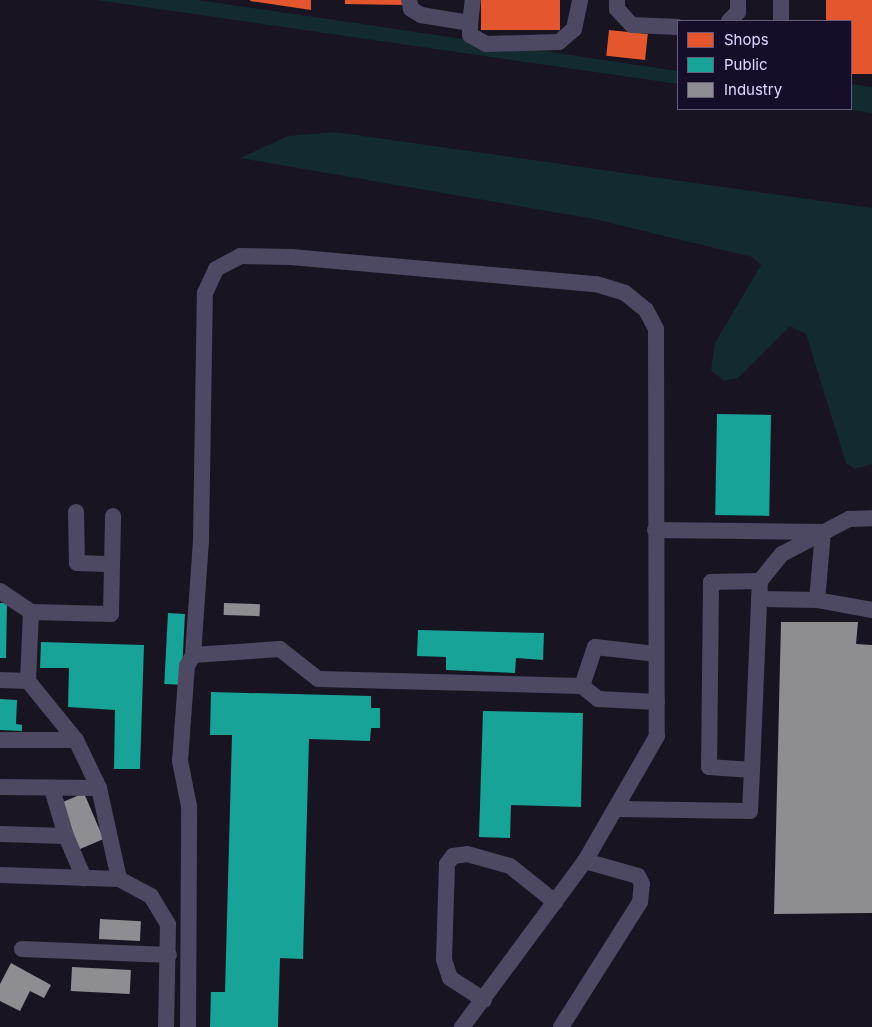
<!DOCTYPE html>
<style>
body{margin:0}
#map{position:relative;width:872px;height:1027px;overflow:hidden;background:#181422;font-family:Inter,sans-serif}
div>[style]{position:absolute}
.green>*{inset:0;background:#122a30}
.shops>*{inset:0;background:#e4572e;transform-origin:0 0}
.public>*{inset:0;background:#17a398;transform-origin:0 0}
.industry>*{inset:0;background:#8d8d92;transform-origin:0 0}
.minor>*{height:16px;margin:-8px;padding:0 8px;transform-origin:8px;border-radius:8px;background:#4e4963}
span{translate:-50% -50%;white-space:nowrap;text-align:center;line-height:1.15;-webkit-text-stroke:5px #160e28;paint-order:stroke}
.legend{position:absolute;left:677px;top:20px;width:175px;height:90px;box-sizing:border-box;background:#160e28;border:1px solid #675e7e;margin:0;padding:6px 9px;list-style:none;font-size:15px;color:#e0d5ff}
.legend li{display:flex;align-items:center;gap:10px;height:25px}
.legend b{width:25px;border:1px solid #675e7e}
</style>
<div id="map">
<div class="green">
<div style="clip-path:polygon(96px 0,197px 0,315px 17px,678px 71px,678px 84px)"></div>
<div style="clip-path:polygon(851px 84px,872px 87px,872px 113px,842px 109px,851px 109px)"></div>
<div style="clip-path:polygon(335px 132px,872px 208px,872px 464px,855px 469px,846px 463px,806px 334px,790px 326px,738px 378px,724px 381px,711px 370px,715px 343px,761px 265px,752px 257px,594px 219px,240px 158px,288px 136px)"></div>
</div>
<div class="shops">
<div style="clip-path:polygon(250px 0,311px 0,311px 10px,250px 1px)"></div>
<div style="clip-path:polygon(345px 0,405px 0,405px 5px,345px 4px)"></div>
<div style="left:481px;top:0;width:79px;height:30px"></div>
<div style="clip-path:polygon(826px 0,872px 0,872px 74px,851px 74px,851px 21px,826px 21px)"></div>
<div style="left:609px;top:30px;width:39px;height:26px;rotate:6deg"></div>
</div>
<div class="public">
<div style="left:717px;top:414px;width:54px;height:101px;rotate:1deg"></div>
<div style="clip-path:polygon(0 603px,7px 603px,6px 658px,0 658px)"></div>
<div style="left:168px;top:613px;width:17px;height:71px;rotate:3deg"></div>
<div style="clip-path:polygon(418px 630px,544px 633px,543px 660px,516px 658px,515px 673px,446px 670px,446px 657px,417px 656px)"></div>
<div style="clip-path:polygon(41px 642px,144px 645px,140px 769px,114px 769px,115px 710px,68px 707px,69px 668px,40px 668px)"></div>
<div style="clip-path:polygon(211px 692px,371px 696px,371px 708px,380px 708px,380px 728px,371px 728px,370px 741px,309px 739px,303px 959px,280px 958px,278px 1027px,210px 1027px,211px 992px,225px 992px,232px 735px,210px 735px)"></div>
<div style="clip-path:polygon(0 699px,17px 700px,16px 724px,22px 725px,22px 731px,0 730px)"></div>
<div style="clip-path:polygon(483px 711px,583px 713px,581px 807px,511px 805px,510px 838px,479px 837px)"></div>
</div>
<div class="industry">
<div style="left:224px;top:603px;width:36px;height:12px;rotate:2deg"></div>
<div style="clip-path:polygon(781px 622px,858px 622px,856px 644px,872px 645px,872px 913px,774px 914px)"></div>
<div style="left:84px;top:793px;width:50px;height:28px;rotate:67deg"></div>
<div style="left:100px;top:919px;width:41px;height:20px;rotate:3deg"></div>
<div style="clip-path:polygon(11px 963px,51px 985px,44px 998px,30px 991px,20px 1011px,0 1001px,0 984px)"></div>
<div style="left:72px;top:967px;width:59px;height:24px;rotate:3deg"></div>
</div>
<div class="minor">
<div style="left:409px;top:0;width:9px;rotate:77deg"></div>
<div style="left:411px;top:9px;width:12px;rotate:31deg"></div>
<div style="left:421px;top:15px;width:50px;rotate:9.3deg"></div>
<div style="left:470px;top:23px;width:23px;rotate:-83deg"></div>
<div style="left:617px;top:0;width:9px;rotate:90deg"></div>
<div style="left:617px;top:9px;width:22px;rotate:47deg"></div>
<div style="left:632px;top:25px;width:46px;rotate:2.5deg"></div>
<div style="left:729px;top:21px;width:13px;rotate:-45deg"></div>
<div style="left:738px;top:12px;width:12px;rotate:-90deg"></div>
<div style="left:781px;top:21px;width:21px;rotate:-90deg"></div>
<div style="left:470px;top:23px;width:12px;rotate:90deg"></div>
<div style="left:470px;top:35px;width:18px;rotate:29deg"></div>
<div style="left:486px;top:44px;width:73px;rotate:-1.6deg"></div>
<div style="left:559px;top:42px;width:20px;rotate:-41deg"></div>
<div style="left:574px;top:29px;width:30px;rotate:-78deg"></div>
<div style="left:76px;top:512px;width:51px;rotate:88.9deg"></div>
<div style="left:77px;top:563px;width:35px;rotate:2deg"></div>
<div style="left:655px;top:530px;width:168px;rotate:0.7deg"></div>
<div style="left:823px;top:532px;width:68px;rotate:95deg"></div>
<div style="left:817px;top:600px;width:58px;rotate:-179deg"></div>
<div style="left:760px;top:581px;width:35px;rotate:-51deg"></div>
<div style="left:782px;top:554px;width:76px;rotate:-27.6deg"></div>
<div style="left:849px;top:519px;width:23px;rotate:-2deg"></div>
<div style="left:0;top:591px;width:37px;rotate:34deg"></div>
<div style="left:31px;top:612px;width:69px;rotate:92.5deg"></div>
<div style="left:817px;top:600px;width:56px;rotate:10.3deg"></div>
<div style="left:31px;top:612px;width:80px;rotate:1.4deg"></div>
<div style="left:111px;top:614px;width:98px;rotate:-88.8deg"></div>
<div style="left:193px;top:655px;width:115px;rotate:-86deg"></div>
<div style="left:201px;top:540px;width:247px;rotate:-89.1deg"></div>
<div style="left:205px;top:293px;width:26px;rotate:-65deg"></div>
<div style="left:216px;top:269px;width:27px;rotate:-28deg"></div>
<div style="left:240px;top:256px;width:51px;rotate:1.1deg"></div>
<div style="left:291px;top:257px;width:306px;rotate:5.1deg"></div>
<div style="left:596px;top:284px;width:30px;rotate:17deg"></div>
<div style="left:625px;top:293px;width:27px;rotate:39deg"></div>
<div style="left:646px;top:310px;width:21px;rotate:62deg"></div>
<div style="left:656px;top:329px;width:407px;rotate:89.9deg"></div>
<div style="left:657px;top:736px;width:144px;rotate:119.9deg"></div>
<div style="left:585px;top:861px;width:207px;rotate:126.5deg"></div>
<div style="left:0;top:680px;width:28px;rotate:2deg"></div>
<div style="left:28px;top:681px;width:76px;rotate:50.9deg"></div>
<div style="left:582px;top:686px;width:41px;rotate:-71.6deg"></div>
<div style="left:595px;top:647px;width:61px;rotate:6.5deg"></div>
<div style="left:0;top:740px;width:76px"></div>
<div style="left:76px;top:740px;width:53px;rotate:64.4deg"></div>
<div style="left:99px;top:788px;width:93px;rotate:77.6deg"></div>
<div style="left:0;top:787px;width:99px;rotate:0.6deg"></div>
<div style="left:52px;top:789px;width:49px;rotate:73.4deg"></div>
<div style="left:617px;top:809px;width:133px;rotate:0.9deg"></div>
<div style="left:750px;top:811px;width:41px;rotate:-87.2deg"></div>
<div style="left:752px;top:770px;width:189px;rotate:-87.6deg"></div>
<div style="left:760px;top:581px;width:49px;rotate:178.8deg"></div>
<div style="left:711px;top:582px;width:185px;rotate:90.6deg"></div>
<div style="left:709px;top:767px;width:43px;rotate:4deg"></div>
<div style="left:0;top:834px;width:66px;rotate:1.7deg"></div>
<div style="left:66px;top:836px;width:46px;rotate:66.8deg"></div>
<div style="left:0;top:875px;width:119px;rotate:1.9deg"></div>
<div style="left:119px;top:879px;width:36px;rotate:28deg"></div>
<div style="left:151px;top:896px;width:33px;rotate:59deg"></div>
<div style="left:168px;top:924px;width:103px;rotate:91.1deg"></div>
<div style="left:22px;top:949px;width:147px;rotate:2.3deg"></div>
<div style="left:484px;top:1000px;width:40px;rotate:-147.1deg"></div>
<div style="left:450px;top:978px;width:20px;rotate:-108deg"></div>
<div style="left:444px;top:959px;width:95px;rotate:-88.2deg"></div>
<div style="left:447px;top:864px;width:10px;rotate:-53deg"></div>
<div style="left:453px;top:856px;width:14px;rotate:-8deg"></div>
<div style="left:467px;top:854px;width:45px;rotate:15.6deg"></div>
<div style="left:510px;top:866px;width:58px;rotate:38.7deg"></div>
<div style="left:188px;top:1027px;width:221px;rotate:-89.7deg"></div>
<div style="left:189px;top:806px;width:46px;rotate:-101.3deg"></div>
<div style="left:180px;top:761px;width:95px;rotate:-85.8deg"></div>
<div style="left:187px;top:666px;width:13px;rotate:-61deg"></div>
<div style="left:193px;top:655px;width:87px;rotate:-3.9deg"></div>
<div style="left:280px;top:649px;width:48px;rotate:38.3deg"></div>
<div style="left:318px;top:679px;width:264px;rotate:1.5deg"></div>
<div style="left:582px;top:686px;width:21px;rotate:39deg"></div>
<div style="left:598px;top:699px;width:59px;rotate:2.9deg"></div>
<div style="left:561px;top:1027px;width:148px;rotate:-57.7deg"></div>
<div style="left:640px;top:902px;width:18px;rotate:-84deg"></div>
<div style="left:642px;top:884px;width:9px;rotate:-117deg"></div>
<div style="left:638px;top:876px;width:55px;rotate:-164.2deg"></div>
</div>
<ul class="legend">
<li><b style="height:14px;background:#e4572e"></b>Shops</li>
<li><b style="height:14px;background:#17a398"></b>Public</li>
<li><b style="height:14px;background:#8d8d92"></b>Industry</li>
</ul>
</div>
